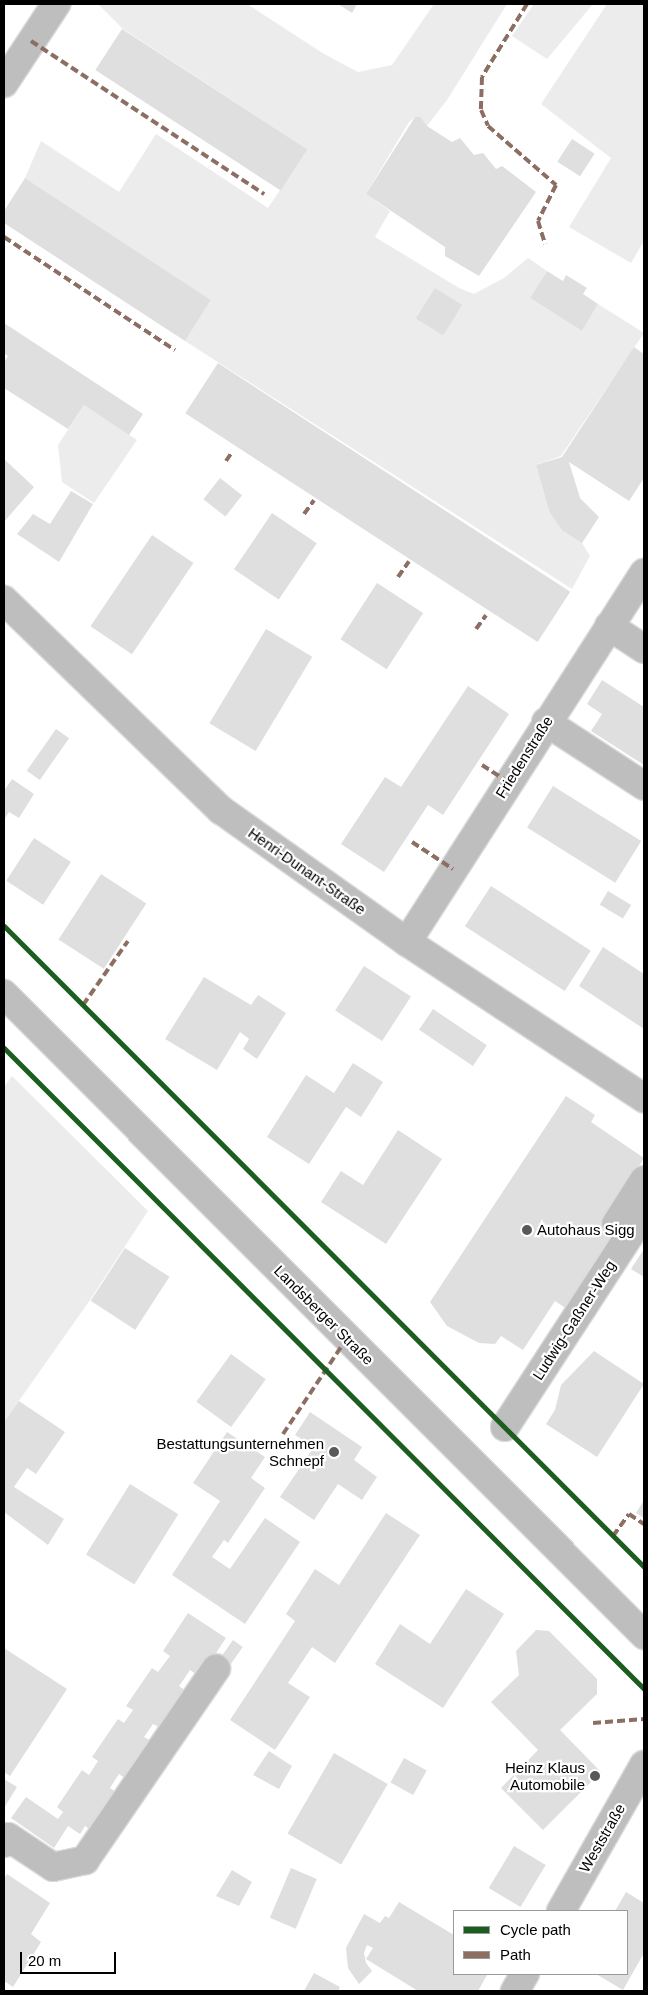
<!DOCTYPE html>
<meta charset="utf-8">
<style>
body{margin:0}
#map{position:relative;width:648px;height:1995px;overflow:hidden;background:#fff;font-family:Helvetica,sans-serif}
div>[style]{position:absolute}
.green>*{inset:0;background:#ececec}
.building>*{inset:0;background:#dfdfdf;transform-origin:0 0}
.roads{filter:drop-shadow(1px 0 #dbdbdb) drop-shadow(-1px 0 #dbdbdb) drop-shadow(0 1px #dbdbdb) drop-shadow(0 -1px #dbdbdb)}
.minor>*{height:28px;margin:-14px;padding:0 14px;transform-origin:14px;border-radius:14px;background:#bebebe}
.major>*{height:28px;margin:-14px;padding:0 14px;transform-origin:14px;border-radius:14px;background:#bebebe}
.quiet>*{height:4px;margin-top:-2px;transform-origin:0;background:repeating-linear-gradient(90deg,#8d6e63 0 8px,transparent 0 12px)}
.cycleway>*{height:5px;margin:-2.5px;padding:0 2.5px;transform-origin:2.5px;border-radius:2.5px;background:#1b5e20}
.dots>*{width:14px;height:14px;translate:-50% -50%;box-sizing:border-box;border:2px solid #fff;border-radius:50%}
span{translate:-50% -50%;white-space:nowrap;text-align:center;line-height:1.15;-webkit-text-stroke:4.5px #fff;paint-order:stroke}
.street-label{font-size:15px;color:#000}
.poi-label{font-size:15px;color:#000}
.left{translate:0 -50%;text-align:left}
.right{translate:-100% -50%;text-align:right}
.frame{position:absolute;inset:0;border:5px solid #000;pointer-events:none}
.legend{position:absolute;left:453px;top:1910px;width:175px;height:65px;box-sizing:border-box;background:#fff;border:1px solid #999;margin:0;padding:6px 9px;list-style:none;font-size:15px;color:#000}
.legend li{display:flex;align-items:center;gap:10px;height:25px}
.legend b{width:25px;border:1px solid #999}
.scale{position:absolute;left:20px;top:1952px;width:96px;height:22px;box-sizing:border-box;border:2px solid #000;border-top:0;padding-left:6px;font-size:15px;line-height:18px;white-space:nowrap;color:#000;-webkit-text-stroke:4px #fff;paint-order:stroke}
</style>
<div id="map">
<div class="green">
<div style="clip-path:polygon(98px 4px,247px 4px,324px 54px,358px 72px,392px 65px,434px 4px,507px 4px,447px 100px,427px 126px,421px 117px,415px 117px,409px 122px,366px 194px,390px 211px,375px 237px,459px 288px,474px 294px,504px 278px,528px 258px,547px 271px,530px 298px,582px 331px,598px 304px,644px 333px,561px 456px,536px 465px,549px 511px,582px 543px,590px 556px,572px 589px,185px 341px,211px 300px,25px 178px,41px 141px,119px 192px,156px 134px,268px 208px,307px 149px,123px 29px)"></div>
<div style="clip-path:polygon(534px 4px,593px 4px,547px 59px,512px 36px)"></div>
<div style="clip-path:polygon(607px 4px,644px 4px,644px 241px,631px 263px,569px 227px,611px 158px,541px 104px)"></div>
<div style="clip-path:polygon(84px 405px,137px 440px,94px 503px,62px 482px,58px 445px)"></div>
<div style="clip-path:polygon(12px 1076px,148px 1211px,90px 1300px,4px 1422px,4px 1087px)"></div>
</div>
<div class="building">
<div style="clip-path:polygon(338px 4px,357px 4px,352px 13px)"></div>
<div style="left:122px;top:29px;width:221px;height:49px;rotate:33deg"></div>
<div style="clip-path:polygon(415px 117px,421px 117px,427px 126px,452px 142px,460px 138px,474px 155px,483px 153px,496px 169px,502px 166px,536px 192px,479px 276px,445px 256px,445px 247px,366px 194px)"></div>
<div style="left:572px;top:139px;width:27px;height:27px;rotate:33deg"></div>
<div style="clip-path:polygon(25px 178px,211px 300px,185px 341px,4px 223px,4px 211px)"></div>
<div style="clip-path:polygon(547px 271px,563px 281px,566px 275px,587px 288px,583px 294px,598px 304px,582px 331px,530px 298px)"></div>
<div style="left:435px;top:288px;width:32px;height:36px;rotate:32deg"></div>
<div style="clip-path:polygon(4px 323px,143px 414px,129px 435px,84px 405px,68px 429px,4px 388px,4px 362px,8px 356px,4px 353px)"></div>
<div style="clip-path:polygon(634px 347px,644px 354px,644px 478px,629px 501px,569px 462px,580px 498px,599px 517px,582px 543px,562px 530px,549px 511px,536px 465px,562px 457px)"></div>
<div style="left:218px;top:363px;width:420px;height:60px;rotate:33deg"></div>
<div style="clip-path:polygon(4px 459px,34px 487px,4px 522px)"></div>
<div style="left:220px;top:478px;width:28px;height:27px;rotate:38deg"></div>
<div style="clip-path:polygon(71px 491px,93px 504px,59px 562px,17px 534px,33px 514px,50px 524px)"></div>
<div style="left:272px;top:513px;width:54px;height:68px;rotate:34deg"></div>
<div style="left:152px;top:535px;width:50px;height:110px;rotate:34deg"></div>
<div style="left:377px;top:583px;width:55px;height:67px;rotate:33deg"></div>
<div style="left:266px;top:629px;width:54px;height:110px;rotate:31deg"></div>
<div style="clip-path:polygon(602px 680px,644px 707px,644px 765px,591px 731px,602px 714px,587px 704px)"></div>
<div style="clip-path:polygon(468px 686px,509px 714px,443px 815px,428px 805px,384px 872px,341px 844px,385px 777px,401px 787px)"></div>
<div style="left:56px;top:729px;width:16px;height:51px;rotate:35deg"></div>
<div style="clip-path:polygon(12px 779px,34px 794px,19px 818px,9px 812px,4px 820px,4px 791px)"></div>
<div style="left:553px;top:786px;width:104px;height:49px;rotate:32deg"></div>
<div style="left:34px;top:838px;width:44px;height:51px;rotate:33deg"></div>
<div style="left:101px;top:874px;width:54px;height:78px;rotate:33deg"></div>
<div style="left:491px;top:886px;width:119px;height:48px;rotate:33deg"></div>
<div style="left:608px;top:891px;width:27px;height:16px;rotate:31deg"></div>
<div style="clip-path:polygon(603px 947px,644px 974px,644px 1029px,579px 986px)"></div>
<div style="left:364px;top:966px;width:56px;height:53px;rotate:33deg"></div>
<div style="clip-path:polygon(204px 977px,251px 1005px,258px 995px,286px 1013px,257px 1059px,243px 1049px,249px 1039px,240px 1032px,217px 1070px,165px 1039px)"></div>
<div style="left:433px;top:1009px;width:65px;height:25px;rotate:34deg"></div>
<div style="clip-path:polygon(353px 1063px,383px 1082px,361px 1117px,346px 1107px,309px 1164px,267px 1137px,306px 1075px,334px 1093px)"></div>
<div style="clip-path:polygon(566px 1096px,595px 1115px,591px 1122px,644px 1158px,608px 1219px,624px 1229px,570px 1311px,555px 1301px,523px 1350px,501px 1336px,495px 1344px,479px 1343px,447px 1326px,430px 1302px)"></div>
<div style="clip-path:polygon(398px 1130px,442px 1159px,386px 1244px,321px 1202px,341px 1171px,363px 1185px)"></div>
<div style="left:125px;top:1248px;width:53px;height:63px;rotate:33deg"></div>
<div style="clip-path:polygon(644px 1249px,644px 1277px,631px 1269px)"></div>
<div style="clip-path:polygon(594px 1351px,644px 1384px,597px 1457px,546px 1424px,555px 1410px,561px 1385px)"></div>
<div style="left:231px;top:1354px;width:43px;height:59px;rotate:36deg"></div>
<div style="clip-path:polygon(19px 1401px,65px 1432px,36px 1474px,27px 1468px,14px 1487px,64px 1519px,48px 1545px,4px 1512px,4px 1422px)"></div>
<div style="clip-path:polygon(310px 1412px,362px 1447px,354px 1460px,377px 1477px,362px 1500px,338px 1484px,314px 1520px,280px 1497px,314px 1447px,295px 1435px)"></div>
<div style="clip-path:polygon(227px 1432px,265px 1457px,251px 1478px,265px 1488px,228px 1543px,224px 1540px,212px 1557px,230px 1569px,265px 1518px,300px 1542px,245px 1624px,172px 1575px,220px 1501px,193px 1483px)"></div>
<div style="left:130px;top:1484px;width:57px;height:83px;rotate:32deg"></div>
<div style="clip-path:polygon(644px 1500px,644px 1518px,636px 1513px)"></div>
<div style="clip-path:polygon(386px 1513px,420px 1535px,335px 1663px,312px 1647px,288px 1683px,310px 1697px,275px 1750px,230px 1720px,295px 1621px,286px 1614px,315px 1569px,339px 1585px)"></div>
<div style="clip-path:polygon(466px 1589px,504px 1614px,443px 1708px,375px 1664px,400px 1624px,430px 1644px)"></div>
<div style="clip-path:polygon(188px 1613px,226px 1638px,200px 1677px,190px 1670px,184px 1679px,179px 1686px,189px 1693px,164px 1730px,153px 1724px,144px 1737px,155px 1743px,129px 1781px,119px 1774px,110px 1788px,121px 1795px,95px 1833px,85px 1826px,80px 1834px,68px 1826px,54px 1848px,11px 1818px,26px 1797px,58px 1819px,63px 1812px,57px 1807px,82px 1770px,89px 1775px,98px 1761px,92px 1757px,118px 1719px,124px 1723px,133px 1710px,126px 1706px,152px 1668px,158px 1672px,170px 1656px,163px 1651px)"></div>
<div style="clip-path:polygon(536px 1630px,549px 1631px,597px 1679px,597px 1694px,560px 1730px,601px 1772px,543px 1830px,501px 1788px,538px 1750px,491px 1702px,519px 1675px,516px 1651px)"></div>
<div style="left:233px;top:1640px;width:12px;height:27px;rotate:35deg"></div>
<div style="clip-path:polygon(4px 1648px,67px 1689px,10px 1776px,4px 1772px)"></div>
<div style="clip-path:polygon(269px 1751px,292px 1766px,279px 1789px,253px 1775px)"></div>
<div style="left:334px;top:1753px;width:62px;height:93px;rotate:30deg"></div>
<div style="left:404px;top:1758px;width:26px;height:28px;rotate:29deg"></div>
<div style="clip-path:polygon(4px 1779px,17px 1787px,4px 1808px)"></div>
<div style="left:514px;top:1846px;width:37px;height:49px;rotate:31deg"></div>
<div style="left:291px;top:1868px;width:28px;height:54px;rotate:23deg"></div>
<div style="clip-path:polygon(232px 1870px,252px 1882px,239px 1906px,216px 1896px)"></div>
<div style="clip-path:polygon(7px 1874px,50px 1903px,31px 1934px,41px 1942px,13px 1987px,4px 1981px,4px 1879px)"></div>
<div style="clip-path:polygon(626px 1892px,644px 1903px,644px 1953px,623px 1990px,596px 1974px,627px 1974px,627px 1911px,615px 1911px)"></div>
<div style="clip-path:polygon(399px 1902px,454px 1935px,454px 1974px,487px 1975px,478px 1991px,418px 1991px,366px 1959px,373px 1948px,367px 1945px,364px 1953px,366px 1963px,372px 1971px,359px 1984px,348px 1968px,346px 1948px,364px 1914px,380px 1923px,385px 1916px,389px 1918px)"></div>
<div style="clip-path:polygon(314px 1973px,340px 1987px,338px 1991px,304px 1991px)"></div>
</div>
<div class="roads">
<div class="minor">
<div style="left:4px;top:83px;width:95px;rotate:-56.6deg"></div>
<div style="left:4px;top:600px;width:302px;rotate:44.1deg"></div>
<div style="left:221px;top:810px;width:228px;rotate:35.4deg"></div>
<div style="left:407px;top:942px;width:284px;rotate:33.4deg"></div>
<div style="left:609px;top:626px;width:42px;rotate:33.3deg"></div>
<div style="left:546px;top:722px;width:117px;rotate:33.1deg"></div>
<div style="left:407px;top:942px;width:439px;rotate:-57.3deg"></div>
<div style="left:616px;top:1224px;width:52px;rotate:-57.5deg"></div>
<div style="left:505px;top:1427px;width:255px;rotate:-57deg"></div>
<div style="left:4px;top:1843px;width:7px;rotate:-56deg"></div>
<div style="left:8px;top:1837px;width:54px;rotate:33.7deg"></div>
<div style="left:53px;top:1867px;width:33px;rotate:-12deg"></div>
<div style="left:85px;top:1860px;width:232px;rotate:-55.6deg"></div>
<div style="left:561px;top:1911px;width:168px;rotate:-60.4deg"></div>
<div style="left:515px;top:1991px;width:20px;rotate:-60deg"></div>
</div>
<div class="major">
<div style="left:4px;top:994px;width:906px;rotate:45.04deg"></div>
</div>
</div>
<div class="quiet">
<div style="left:527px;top:4px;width:86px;rotate:121.7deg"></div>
<div style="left:482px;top:77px;width:33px;rotate:92deg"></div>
<div style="left:481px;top:110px;width:17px;rotate:66deg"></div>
<div style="left:488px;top:126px;width:90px;rotate:40.9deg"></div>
<div style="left:556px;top:185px;width:40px;rotate:116.6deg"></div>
<div style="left:538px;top:221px;width:24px;rotate:73deg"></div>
<div style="left:31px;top:41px;width:279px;rotate:33.3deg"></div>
<div style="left:4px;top:237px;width:205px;rotate:33.5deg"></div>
<div style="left:226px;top:461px;width:11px;rotate:-56deg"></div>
<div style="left:304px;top:514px;width:17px;rotate:-54deg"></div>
<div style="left:398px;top:577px;width:19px;rotate:-55deg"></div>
<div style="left:476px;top:629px;width:17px;rotate:-54deg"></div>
<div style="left:482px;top:765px;width:31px;rotate:33deg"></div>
<div style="left:412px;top:842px;width:49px;rotate:33.4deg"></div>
<div style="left:83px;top:1005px;width:78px;rotate:-54.9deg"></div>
<div style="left:283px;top:1434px;width:115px;rotate:-56.3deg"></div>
<div style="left:613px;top:1536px;width:27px;rotate:-54deg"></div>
<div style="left:629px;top:1514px;width:18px;rotate:34deg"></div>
<div style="left:593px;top:1723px;width:51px;rotate:-4.5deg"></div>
</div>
<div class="cycleway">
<div style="left:4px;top:926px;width:906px;rotate:45.04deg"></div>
<div style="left:4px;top:1048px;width:906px;rotate:45.04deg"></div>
</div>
<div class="dots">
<div style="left:527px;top:1230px;background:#595959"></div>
<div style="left:334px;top:1452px;background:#595959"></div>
<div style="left:595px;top:1776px;background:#595959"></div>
</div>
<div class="street-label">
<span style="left:524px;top:757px;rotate:-58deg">Friedenstraße</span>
<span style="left:307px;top:871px;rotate:35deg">Henri-Dunant-Straße</span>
<span style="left:324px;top:1315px;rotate:45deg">Landsberger Straße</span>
<span style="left:574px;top:1320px;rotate:-57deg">Ludwig-Gaßner-Weg</span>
<span style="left:602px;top:1838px;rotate:-60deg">Weststraße</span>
</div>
<div class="poi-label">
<span class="left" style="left:537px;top:1230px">Autohaus Sigg</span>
<span class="right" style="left:324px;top:1452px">Bestattungsunternehmen<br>Schnepf</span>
<span class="right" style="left:585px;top:1776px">Heinz Klaus<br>Automobile</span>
</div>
<div class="frame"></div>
<ul class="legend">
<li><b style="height:6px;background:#1b5e20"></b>Cycle path</li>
<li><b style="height:6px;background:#8d6e63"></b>Path</li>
</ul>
<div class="scale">20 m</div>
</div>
